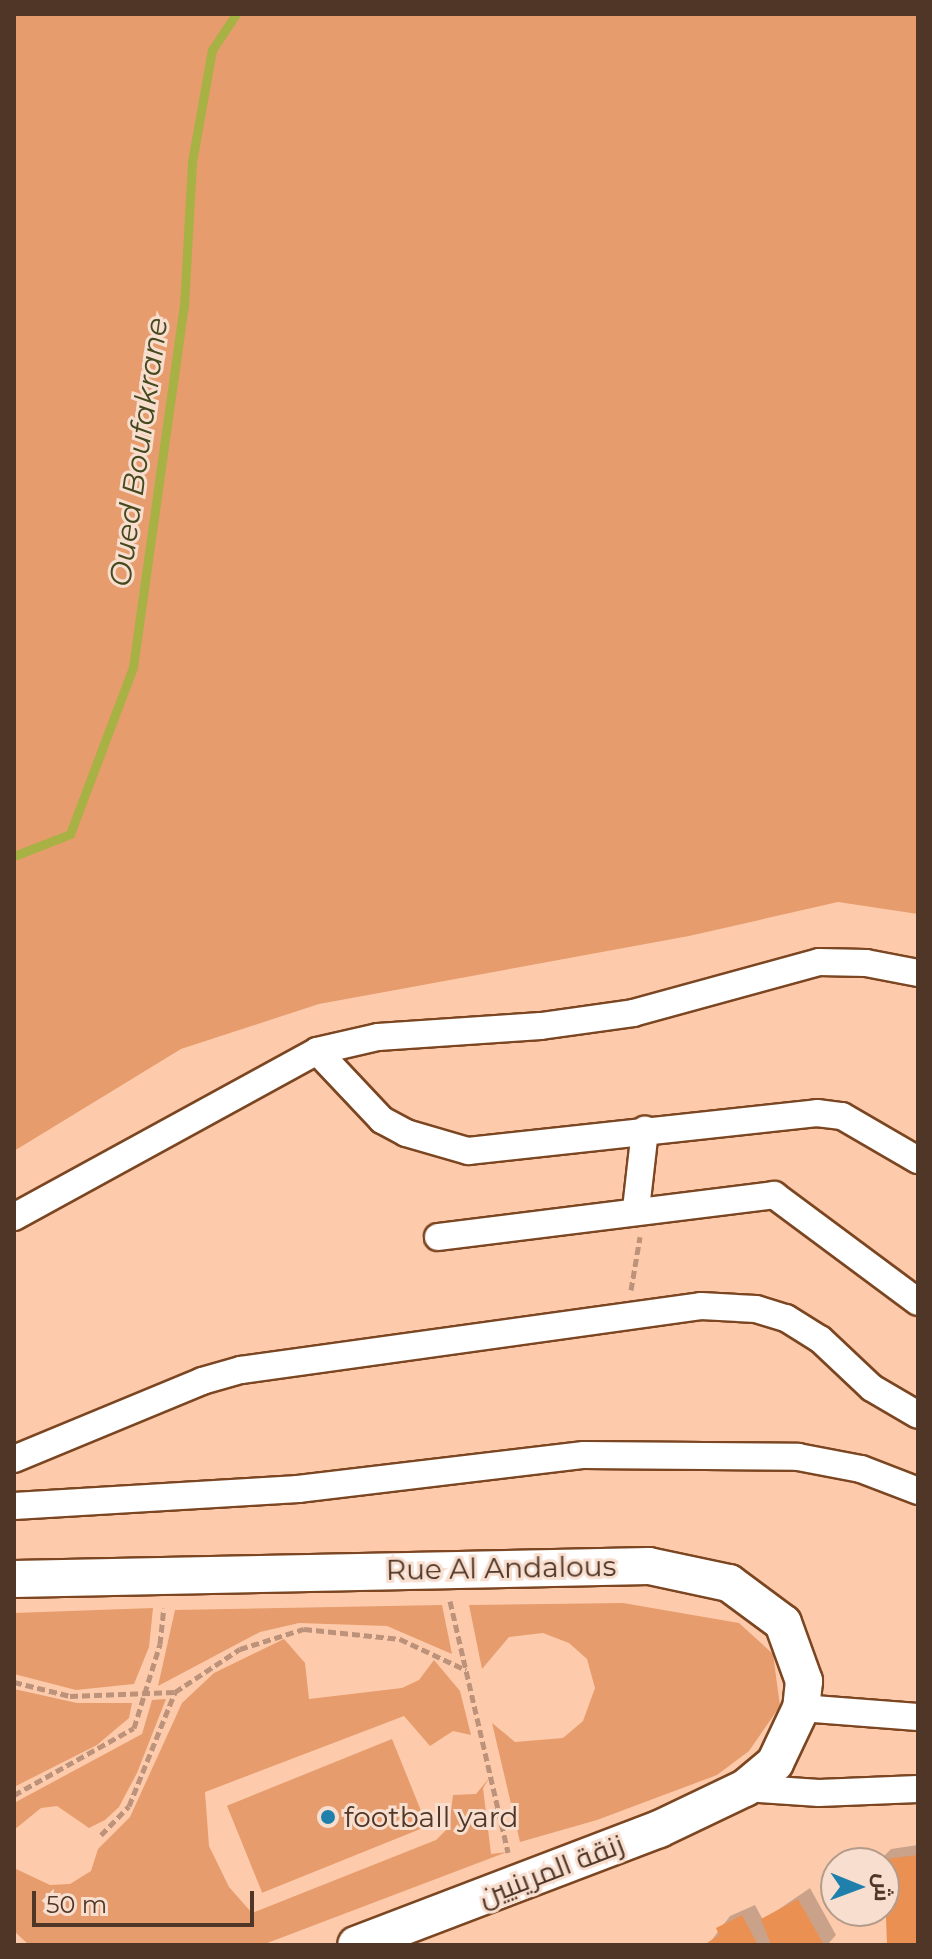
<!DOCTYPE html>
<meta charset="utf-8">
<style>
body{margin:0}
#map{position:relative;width:932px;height:1959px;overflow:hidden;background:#fdcbac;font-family:Montserrat,Cairo,sans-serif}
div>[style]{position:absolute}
.green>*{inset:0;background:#e69c6c;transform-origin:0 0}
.shadow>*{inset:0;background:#0003}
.stream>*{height:9px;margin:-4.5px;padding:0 4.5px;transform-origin:4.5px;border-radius:4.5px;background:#a8b143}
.building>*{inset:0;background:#ea9053}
.path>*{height:5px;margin-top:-2.5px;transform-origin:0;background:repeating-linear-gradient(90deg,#bc937a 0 8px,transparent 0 12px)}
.roads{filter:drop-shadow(2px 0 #7b4621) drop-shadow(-2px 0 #7b4621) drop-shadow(0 2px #7b4621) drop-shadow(0 -2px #7b4621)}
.street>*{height:26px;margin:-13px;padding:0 13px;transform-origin:13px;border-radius:13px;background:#fff}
.secondary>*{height:36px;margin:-18px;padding:0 18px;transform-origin:18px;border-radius:18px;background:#fff}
.dots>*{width:22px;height:22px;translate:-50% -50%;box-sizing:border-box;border:4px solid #f8decf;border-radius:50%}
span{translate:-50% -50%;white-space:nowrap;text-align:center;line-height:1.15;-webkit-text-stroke:6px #f8decf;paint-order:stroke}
.street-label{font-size:28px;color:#4f3626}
.poi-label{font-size:28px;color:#4f3626}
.left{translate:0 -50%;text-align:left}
.water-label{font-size:30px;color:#45491d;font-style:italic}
.frame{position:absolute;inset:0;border:16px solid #4f3626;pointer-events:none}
.north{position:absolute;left:820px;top:1847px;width:80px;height:80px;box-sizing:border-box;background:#f8decf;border:2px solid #b49b8b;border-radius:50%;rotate:91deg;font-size:22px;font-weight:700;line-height:32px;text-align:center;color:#4f3626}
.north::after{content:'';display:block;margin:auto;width:28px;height:36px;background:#1f80ac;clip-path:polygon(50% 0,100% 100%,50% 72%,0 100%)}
.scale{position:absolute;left:32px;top:1891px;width:222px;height:36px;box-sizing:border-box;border:4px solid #4f3626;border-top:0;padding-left:10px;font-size:24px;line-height:28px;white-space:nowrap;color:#4f3626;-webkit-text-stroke:6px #f8decf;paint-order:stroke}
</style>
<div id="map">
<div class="green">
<div style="clip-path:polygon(14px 14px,918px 14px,918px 914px,838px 902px,689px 936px,319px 1004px,181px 1049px,14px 1151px)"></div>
<div style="clip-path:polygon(623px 1603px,739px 1623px,773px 1654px,780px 1706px,749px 1751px,717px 1775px,597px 1820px,520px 1842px,492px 1723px,515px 1742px,563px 1738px,583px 1721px,595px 1688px,587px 1659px,569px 1643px,543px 1633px,509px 1637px,482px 1669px,469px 1605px)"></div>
<div style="clip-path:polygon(442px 1605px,452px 1654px,387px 1626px,299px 1623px,260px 1632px,158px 1686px,175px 1610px)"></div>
<div style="clip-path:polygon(153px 1608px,149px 1647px,134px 1684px,76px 1690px,14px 1674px,14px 1613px)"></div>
<div style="clip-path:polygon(284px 1639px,305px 1663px,309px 1699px,402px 1688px,419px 1680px,434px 1660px,460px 1691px,471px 1735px,453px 1731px,430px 1746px,404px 1716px,205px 1792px,209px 1846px,229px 1887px,252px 1913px,436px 1840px,449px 1827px,453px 1795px,476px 1794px,490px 1777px,483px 1788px,491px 1854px,507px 1852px,262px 1945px,29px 1945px,14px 1931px,14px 1868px,50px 1885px,70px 1884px,91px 1871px,98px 1849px,130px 1817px,182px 1703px,214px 1673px)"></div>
<div style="clip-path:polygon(14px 1689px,77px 1703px,132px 1703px,129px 1718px,97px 1745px,14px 1787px)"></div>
<div style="clip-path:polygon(166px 1699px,137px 1773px,119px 1807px,105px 1820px,89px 1828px,57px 1806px,41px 1808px,14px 1830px,14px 1803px,142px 1734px,152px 1700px)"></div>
<div style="left:392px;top:1739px;width:94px;height:178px;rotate:68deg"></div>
</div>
<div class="shadow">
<div style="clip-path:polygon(918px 1845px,918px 1945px,889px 1945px,884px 1863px,879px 1861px,891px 1849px)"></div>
<div style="clip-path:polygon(810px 1888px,836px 1935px,827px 1945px,708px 1945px,730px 1916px,755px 1905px,763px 1920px)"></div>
</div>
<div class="stream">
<div style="left:14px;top:856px;width:60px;rotate:-21.4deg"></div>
<div style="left:70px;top:834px;width:178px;rotate:-69.3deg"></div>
<div style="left:133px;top:667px;width:365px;rotate:-82deg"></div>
<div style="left:184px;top:306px;width:144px;rotate:-86.8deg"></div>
<div style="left:192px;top:162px;width:114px;rotate:-79.9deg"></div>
<div style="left:212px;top:50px;width:43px;rotate:-56.3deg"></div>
</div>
<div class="building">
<div style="clip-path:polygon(918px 1855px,918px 1945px,887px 1945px,884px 1863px,877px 1860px)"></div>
<div style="clip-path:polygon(798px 1899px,824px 1945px,771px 1945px,761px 1919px)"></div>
<div style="clip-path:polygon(742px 1915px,758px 1945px,704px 1945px,719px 1935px,716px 1928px)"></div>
</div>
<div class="path">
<div style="left:631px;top:1290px;width:54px;rotate:-80.4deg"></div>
<div style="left:450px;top:1601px;width:258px;rotate:77deg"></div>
<div style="left:14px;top:1682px;width:58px;rotate:14deg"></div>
<div style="left:70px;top:1696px;width:105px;rotate:-2.2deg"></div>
<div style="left:175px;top:1692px;width:78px;rotate:-33.5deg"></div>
<div style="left:240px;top:1649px;width:67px;rotate:-17.4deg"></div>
<div style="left:304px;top:1629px;width:97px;rotate:5.9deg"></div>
<div style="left:400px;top:1639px;width:73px;rotate:25.2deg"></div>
<div style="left:14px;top:1795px;width:137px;rotate:-29.2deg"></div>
<div style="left:134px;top:1728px;width:88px;rotate:-72.8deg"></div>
<div style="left:160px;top:1644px;width:36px;rotate:-84deg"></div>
<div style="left:101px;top:1835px;width:40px;rotate:-46deg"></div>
<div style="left:129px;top:1806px;width:123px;rotate:-68deg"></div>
</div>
<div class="roads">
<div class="street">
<div style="left:317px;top:1051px;width:95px;rotate:46.7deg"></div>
<div style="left:382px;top:1120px;width:27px;rotate:28deg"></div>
<div style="left:406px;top:1133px;width:65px;rotate:16.2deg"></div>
<div style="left:468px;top:1151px;width:351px;rotate:-6.2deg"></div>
<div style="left:817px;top:1113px;width:25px;rotate:7deg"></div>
<div style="left:842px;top:1116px;width:88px;rotate:30.1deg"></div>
<div style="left:636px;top:1209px;width:80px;rotate:-83.5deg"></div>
<div style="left:14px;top:1217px;width:345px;rotate:-28.7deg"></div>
<div style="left:317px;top:1051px;width:63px;rotate:-12.9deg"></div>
<div style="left:378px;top:1037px;width:163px;rotate:-3.9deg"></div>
<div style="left:541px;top:1026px;width:93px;rotate:-8deg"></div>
<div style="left:633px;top:1013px;width:193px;rotate:-15.3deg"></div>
<div style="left:819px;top:962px;width:47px;rotate:1.2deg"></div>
<div style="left:866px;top:963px;width:53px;rotate:10.9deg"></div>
<div style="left:438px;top:1237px;width:339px;rotate:-7.1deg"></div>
<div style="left:774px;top:1195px;width:179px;rotate:36.6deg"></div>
<div style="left:14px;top:1459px;width:204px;rotate:-22.5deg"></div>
<div style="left:202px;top:1381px;width:41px;rotate:-15.8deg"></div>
<div style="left:241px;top:1370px;width:464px;rotate:-7.9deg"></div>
<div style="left:701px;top:1306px;width:55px;rotate:3.1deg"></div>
<div style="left:756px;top:1309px;width:31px;rotate:17deg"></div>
<div style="left:786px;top:1318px;width:40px;rotate:32deg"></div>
<div style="left:820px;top:1339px;width:71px;rotate:43.3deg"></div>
<div style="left:872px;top:1388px;width:53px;rotate:30.4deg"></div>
<div style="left:14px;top:1506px;width:285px;rotate:-3.4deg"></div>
<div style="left:298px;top:1489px;width:288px;rotate:-6.8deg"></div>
<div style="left:584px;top:1455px;width:214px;rotate:0.5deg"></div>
<div style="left:798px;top:1457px;width:64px;rotate:10.8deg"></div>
<div style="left:861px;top:1469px;width:61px;rotate:21.1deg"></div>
<div style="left:801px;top:1708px;width:117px;rotate:4.4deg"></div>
<div style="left:745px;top:1788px;width:74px;rotate:3.9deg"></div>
<div style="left:819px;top:1793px;width:99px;rotate:-2.3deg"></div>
</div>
<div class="secondary">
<div style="left:14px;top:1579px;width:635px;rotate:-1.17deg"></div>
<div style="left:649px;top:1566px;width:82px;rotate:12deg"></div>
<div style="left:729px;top:1583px;width:67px;rotate:36.5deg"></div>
<div style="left:783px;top:1623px;width:62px;rotate:70.1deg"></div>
<div style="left:804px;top:1681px;width:27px;rotate:96deg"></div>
<div style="left:801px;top:1708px;width:61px;rotate:115.3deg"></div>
<div style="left:775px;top:1763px;width:39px;rotate:140deg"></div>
<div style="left:745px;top:1788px;width:95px;rotate:154.5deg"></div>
<div style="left:659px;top:1829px;width:324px;rotate:159.1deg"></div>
</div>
</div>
<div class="dots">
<div style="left:328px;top:1817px;background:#1f80ac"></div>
</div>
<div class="street-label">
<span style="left:501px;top:1568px;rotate:-1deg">Rue Al Andalous</span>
<span style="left:551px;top:1870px;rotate:-21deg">زنقة المرينيين</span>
</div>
<div class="poi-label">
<span class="left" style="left:344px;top:1817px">football yard</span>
</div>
<div class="water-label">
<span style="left:139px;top:452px;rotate:-82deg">Oued Boufakrane</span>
</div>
<div class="frame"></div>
<div class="north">ش</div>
<div class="scale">50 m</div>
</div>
